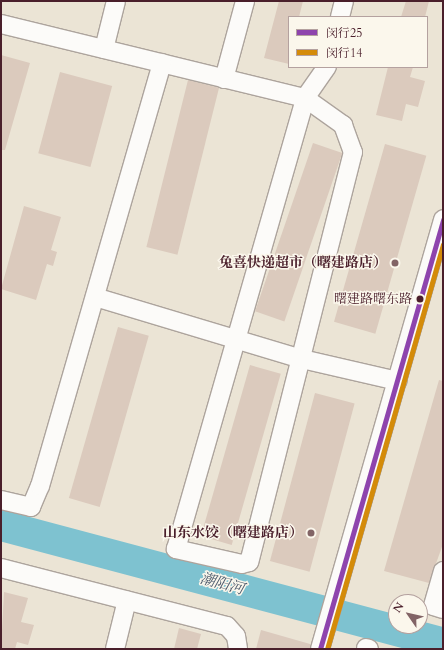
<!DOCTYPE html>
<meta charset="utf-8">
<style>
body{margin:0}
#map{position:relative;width:444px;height:650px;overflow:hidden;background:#ebe4d5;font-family:Cardo,"Noto Serif SC",serif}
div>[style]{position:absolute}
.river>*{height:31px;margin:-15.5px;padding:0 15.5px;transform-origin:15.5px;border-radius:15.5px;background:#7ec2d0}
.building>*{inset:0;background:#dbcabd;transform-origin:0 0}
.roads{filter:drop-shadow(1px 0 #ada49d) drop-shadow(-1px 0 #ada49d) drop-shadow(0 1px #ada49d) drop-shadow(0 -1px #ada49d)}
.minor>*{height:18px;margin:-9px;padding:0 9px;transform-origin:9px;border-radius:9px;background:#fcfbf9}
.bus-1>*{height:5px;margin:-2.5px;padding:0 2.5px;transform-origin:2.5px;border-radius:2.5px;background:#8e44ad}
.bus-2>*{height:5px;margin:-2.5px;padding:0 2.5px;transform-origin:2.5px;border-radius:2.5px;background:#d48b09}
.dots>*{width:11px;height:11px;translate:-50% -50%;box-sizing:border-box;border:2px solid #fbf7ec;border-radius:50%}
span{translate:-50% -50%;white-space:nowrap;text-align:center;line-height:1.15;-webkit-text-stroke:3px #fbf7ec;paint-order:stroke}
.bus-label{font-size:13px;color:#4a1f2b}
.right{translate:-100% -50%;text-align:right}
.poi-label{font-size:14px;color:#4a1f2b;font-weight:700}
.water-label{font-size:15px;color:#4c5a6c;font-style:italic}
.frame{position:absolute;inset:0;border:2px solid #4a1f2b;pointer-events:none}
.legend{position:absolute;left:288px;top:16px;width:140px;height:52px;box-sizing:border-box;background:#fbf7ec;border:1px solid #b4a19f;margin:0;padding:5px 7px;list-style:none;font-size:12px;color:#4a1f2b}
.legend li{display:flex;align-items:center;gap:8px;height:20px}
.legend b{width:20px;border:1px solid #b4a19f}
.north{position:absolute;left:388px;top:594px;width:40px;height:40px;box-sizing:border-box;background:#fbf7ec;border:1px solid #b4a19f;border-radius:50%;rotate:304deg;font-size:11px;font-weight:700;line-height:16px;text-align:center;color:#4a1f2b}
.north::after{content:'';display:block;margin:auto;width:14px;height:18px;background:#826466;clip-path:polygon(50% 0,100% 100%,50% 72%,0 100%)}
</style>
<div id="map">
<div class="river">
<div style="left:1px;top:525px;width:457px;rotate:14.9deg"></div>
</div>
<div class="building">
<div style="clip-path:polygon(279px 1px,303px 1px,299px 17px,289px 17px,289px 64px,264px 58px)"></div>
<div style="clip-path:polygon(406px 1px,429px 1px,425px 17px,401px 17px)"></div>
<div style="clip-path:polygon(1px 55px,30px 63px,5px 150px,1px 150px)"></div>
<div style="clip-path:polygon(388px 67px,413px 67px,410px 77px,425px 81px,418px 107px,406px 104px,402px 121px,376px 115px)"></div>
<div style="left:60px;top:72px;width:54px;height:84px;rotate:15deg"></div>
<div style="left:188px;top:80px;width:32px;height:172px;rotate:14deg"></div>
<div style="left:313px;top:143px;width:31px;height:178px;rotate:19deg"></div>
<div style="left:385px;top:144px;width:43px;height:185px;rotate:16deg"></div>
<div style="clip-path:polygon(24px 206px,61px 217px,51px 250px,57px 252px,53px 266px,47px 264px,36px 300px,1px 289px)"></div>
<div style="left:118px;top:327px;width:32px;height:178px;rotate:16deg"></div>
<div style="left:250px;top:365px;width:32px;height:178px;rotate:16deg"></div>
<div style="clip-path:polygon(439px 380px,443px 381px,443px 544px,429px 583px,384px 571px)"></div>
<div style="left:315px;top:393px;width:41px;height:174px;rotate:15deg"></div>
<div style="clip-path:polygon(4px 592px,28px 598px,21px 622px,34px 625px,28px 645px,17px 642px,15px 649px,1px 649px)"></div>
<div style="clip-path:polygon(179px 628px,201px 634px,197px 649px,174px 649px)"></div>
<div style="clip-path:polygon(261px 630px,310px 644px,310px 649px,256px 649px)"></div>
</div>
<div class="roads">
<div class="minor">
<div style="left:340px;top:17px;width:16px;rotate:-76deg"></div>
<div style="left:1px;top:24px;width:313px;rotate:13.7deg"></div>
<div style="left:305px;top:98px;width:47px;rotate:35.4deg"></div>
<div style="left:343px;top:125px;width:29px;rotate:70deg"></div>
<div style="left:353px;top:152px;width:423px;rotate:104.2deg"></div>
<div style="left:249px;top:562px;width:7px;rotate:164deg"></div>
<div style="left:242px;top:564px;width:68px;rotate:-167.2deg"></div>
<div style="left:176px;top:549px;width:469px;rotate:-74deg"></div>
<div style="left:305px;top:98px;width:38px;rotate:-55deg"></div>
<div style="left:104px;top:49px;width:49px;rotate:-76deg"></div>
<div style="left:224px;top:79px;width:81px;rotate:-74.9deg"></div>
<div style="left:95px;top:297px;width:216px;rotate:16.7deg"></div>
<div style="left:302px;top:359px;width:98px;rotate:13deg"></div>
<div style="left:1px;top:500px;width:31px;rotate:13deg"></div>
<div style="left:31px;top:507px;width:23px;rotate:-67deg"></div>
<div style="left:40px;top:486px;width:440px;rotate:-73.9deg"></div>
<div style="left:1px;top:568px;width:233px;rotate:14.4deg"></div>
<div style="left:227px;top:626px;width:13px;rotate:48deg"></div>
<div style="left:236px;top:636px;width:13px;rotate:81deg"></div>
<div style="left:443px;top:571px;width:36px;rotate:106deg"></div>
<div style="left:433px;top:606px;width:10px;rotate:17deg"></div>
<div style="left:366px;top:648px;width:3px;rotate:18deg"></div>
<div style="left:115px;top:649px;width:50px;rotate:-76.2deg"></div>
<div style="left:320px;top:649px;width:447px;rotate:-74deg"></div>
</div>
</div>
<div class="bus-1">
<div style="left:320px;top:649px;width:447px;rotate:-74deg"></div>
</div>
<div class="bus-2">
<div style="left:327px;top:649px;width:421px;rotate:-74deg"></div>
</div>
<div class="dots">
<div style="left:395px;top:263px;background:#826466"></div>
<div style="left:420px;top:299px;background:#4a1f2b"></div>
<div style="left:311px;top:533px;background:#826466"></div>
</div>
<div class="bus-label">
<span class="right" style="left:412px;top:299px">曙建路曙东路</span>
</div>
<div class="poi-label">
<span class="right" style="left:387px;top:263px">兔喜快递超市（曙建路店）</span>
<span class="right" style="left:303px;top:533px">山东水饺（曙建路店）</span>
</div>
<div class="water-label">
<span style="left:222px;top:584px;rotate:15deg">潮阳河</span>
</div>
<div class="frame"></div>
<ul class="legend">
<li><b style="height:5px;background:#8e44ad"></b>闵行25</li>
<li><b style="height:5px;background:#d48b09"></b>闵行14</li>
</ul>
<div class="north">N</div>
</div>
